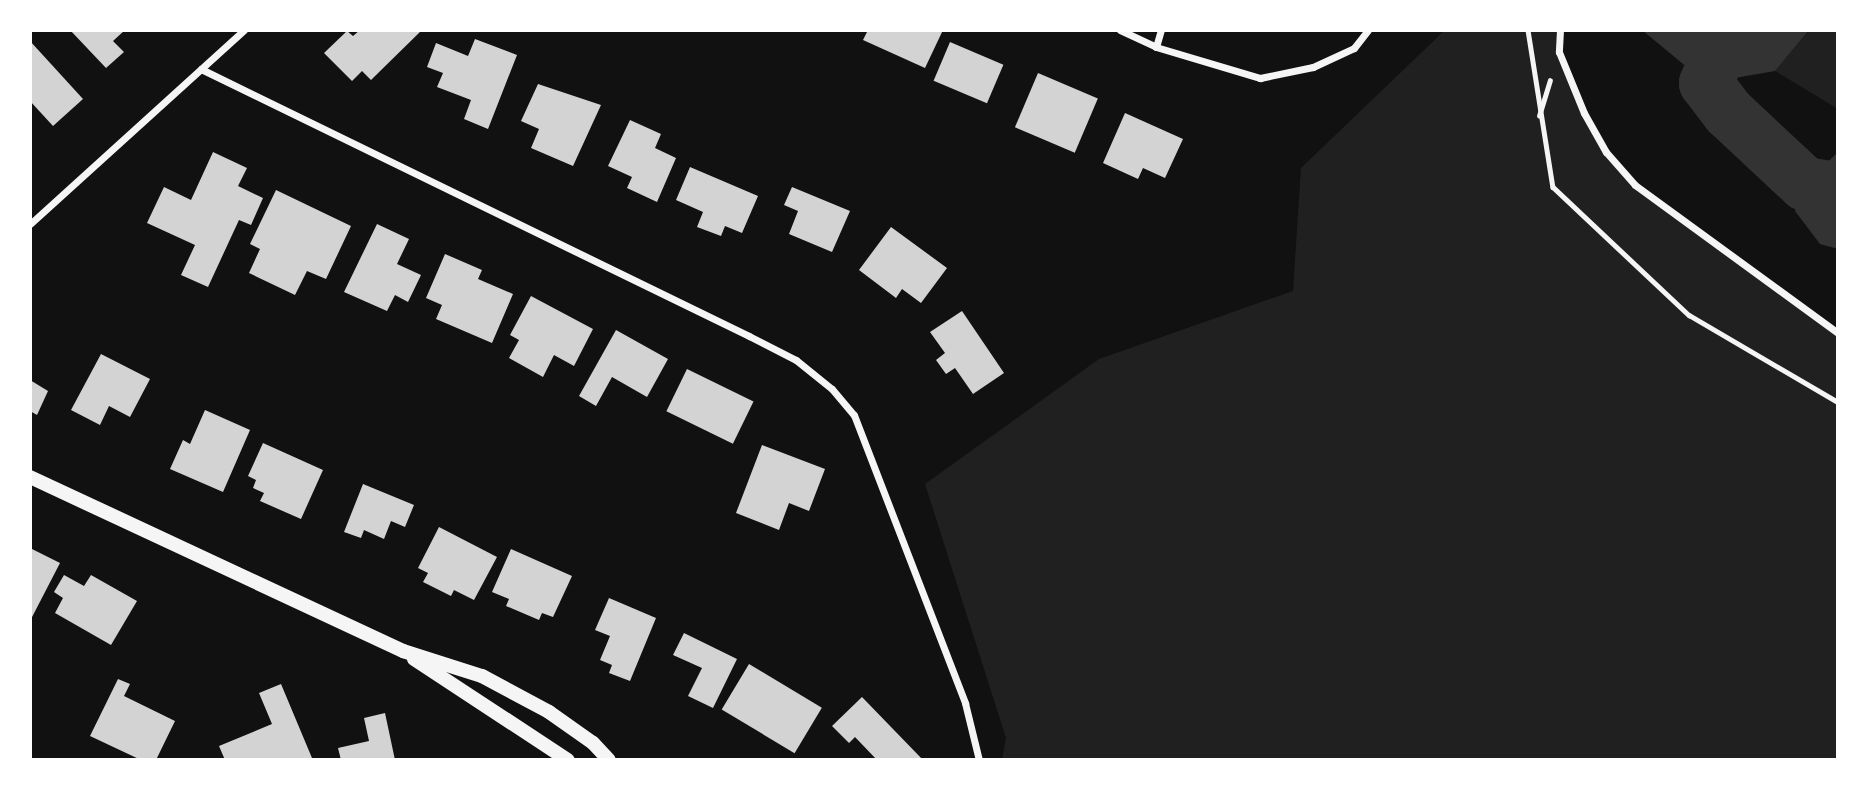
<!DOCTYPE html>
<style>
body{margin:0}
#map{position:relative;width:1868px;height:790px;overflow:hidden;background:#111;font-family:"Golos Text",sans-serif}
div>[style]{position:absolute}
.green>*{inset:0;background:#202020}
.water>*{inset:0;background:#333}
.river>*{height:54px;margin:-27px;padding:0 27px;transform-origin:27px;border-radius:27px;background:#333}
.building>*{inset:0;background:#d3d3d3;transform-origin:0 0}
.path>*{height:4.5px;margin:-2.25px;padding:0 2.25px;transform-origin:2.25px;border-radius:2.25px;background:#f5f5f5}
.minor>*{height:7px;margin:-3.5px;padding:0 3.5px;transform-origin:3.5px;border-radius:3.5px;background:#f5f5f5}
.secondary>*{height:14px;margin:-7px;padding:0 7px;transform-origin:7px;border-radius:7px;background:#f5f5f5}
span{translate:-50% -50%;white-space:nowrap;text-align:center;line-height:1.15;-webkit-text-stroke:6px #fff;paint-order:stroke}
.frame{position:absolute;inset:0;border:32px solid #fff;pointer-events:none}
</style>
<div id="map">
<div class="green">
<div style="clip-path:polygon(1445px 30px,1560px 30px,1559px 52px,1606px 152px,1635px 185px,1838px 333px,1838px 760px,1002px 760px,1006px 738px,925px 484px,1099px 359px,1293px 291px,1301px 168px)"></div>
<div style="clip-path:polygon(1809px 30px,1838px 30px,1838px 109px,1775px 71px)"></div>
</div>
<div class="water">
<div style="clip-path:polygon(1642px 30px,1809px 30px,1775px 71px,1706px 83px)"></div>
<div style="clip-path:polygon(1838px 152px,1838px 249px,1820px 244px,1795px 211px,1805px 184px)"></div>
</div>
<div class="river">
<div style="left:1729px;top:30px;width:58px;rotate:113.5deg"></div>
<div style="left:1706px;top:83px;width:38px;rotate:53deg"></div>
<div style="left:1729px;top:113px;width:104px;rotate:43.1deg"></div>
<div style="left:1805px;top:184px;width:33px;rotate:9deg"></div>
</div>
<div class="building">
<div style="clip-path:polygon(70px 30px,125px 30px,113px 41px,124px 52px,106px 68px)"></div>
<div style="clip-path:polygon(360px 30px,422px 30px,371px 80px,362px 71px,352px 81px,324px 53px,347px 31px,353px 36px)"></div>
<div style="clip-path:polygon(868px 30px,943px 30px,925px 68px,863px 40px)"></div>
<div style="clip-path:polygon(475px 39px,517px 55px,488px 129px,464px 119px,471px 100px,437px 87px,443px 73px,427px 67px,436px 43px,468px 56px)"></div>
<div style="clip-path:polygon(30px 41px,83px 99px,53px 126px,30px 101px)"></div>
<div style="left:950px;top:42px;width:58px;height:42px;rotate:23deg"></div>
<div style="left:1038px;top:73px;width:65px;height:59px;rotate:23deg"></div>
<div style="clip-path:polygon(538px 84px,601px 105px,573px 166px,531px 148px,539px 129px,521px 121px)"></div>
<div style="clip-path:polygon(1125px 113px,1183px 139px,1165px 178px,1143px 168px,1138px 179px,1103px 163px)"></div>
<div style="clip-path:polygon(630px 120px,661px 134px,655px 148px,676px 158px,657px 202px,627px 188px,632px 177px,608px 166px)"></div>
<div style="clip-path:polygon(213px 152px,247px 168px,238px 186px,263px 198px,251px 225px,239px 220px,208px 287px,181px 275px,195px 245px,147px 223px,164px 187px,191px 200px)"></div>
<div style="clip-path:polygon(690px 167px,758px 196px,742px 233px,725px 226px,721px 236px,697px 227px,703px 212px,676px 200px)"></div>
<div style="clip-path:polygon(792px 187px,850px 211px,832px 252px,789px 234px,798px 211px,784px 205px)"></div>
<div style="clip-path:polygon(276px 190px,351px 226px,326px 279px,307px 271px,295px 295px,249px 273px,260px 249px,250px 244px)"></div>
<div style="clip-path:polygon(377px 224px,409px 239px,397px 264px,421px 275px,408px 302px,395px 295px,387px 311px,344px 292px)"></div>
<div style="clip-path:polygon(891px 227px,947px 268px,921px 303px,902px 289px,896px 298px,859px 270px)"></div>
<div style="clip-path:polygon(445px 254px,482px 270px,478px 279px,513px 294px,492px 343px,436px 319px,442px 305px,426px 298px)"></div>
<div style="clip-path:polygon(531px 296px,593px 329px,574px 366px,554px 355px,543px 377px,509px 358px,519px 340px,510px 335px)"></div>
<div style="clip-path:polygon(962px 311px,1004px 373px,973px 394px,955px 368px,946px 374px,936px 360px,945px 353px,930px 332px)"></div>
<div style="clip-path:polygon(616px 330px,668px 359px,647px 397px,612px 377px,596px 406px,579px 396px)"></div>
<div style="clip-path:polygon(101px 354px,150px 379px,130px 417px,109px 406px,100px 425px,71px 410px)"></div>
<div style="left:687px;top:369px;width:74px;height:47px;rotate:26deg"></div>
<div style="clip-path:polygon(30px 380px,48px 391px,37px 415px,30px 411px)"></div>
<div style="clip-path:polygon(205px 410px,250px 430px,223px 492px,170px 469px,183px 440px,190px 444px)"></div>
<div style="clip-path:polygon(263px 443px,323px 470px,301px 519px,260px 501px,264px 493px,253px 488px,256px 480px,248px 476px)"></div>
<div style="clip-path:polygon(762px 445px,825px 469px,809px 511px,789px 503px,779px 530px,736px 513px)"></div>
<div style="clip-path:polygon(363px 484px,414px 505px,405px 527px,391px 521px,384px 539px,364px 530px,361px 538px,344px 532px)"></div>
<div style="clip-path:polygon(439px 527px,497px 557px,474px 600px,454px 590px,451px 596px,423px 582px,428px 573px,418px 568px)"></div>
<div style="clip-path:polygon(30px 548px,60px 563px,30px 621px)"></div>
<div style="clip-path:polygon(511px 549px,572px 576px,553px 617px,542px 613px,539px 620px,506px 606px,509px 599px,492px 592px)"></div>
<div style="clip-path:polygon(64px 575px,84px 586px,91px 575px,137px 601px,111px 645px,55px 613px,63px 598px,54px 592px)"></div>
<div style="clip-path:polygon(609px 598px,656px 618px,630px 681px,609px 673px,612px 665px,600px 660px,610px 636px,595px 630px)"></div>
<div style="clip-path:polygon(684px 633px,737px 659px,713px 708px,688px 696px,702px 668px,673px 655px)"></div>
<div style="left:749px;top:664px;width:85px;height:53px;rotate:31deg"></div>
<div style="clip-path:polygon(118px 679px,130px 684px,124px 696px,175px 721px,156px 760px,141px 760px,90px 736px)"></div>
<div style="clip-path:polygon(281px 684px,312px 758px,225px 760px,219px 746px,272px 724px,259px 693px)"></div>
<div style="clip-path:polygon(862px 697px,923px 760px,877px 760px,855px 737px,849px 743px,832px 726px)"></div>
<div style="clip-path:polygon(385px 713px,395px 760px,341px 760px,338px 748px,369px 741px,364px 718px)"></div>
</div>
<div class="path">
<div style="left:1528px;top:30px;width:159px;rotate:81deg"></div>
<div style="left:1553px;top:187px;width:187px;rotate:43.3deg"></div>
<div style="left:1689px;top:315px;width:173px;rotate:30.3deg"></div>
<div style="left:1539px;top:116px;width:37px;rotate:-73deg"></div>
</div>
<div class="minor">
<div style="left:1120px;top:30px;width:40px;rotate:25deg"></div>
<div style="left:1156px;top:47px;width:109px;rotate:16.6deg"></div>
<div style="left:1260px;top:78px;width:54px;rotate:-11.7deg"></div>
<div style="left:1313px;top:67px;width:45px;rotate:-24.9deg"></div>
<div style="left:1354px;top:48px;width:23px;rotate:-52deg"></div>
<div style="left:1560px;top:30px;width:22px;rotate:93deg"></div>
<div style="left:1559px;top:52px;width:66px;rotate:67.7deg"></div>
<div style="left:1584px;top:113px;width:45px;rotate:60.6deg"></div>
<div style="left:1606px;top:152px;width:44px;rotate:48.7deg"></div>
<div style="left:1635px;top:185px;width:251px;rotate:36.1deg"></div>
<div style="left:1156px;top:47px;width:18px;rotate:-74deg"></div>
<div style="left:201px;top:69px;width:610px;rotate:25.98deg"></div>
<div style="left:749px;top:336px;width:53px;rotate:27.1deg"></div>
<div style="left:796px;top:360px;width:46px;rotate:38.9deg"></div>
<div style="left:832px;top:389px;width:34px;rotate:50deg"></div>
<div style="left:854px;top:415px;width:309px;rotate:68.9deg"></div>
<div style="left:965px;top:703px;width:59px;rotate:76.2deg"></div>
<div style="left:30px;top:224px;width:289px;rotate:-42.2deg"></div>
</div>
<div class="secondary">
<div style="left:30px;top:477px;width:412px;rotate:25deg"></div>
<div style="left:403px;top:651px;width:83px;rotate:17.6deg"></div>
<div style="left:482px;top:676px;width:76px;rotate:28.2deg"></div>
<div style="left:549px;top:712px;width:54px;rotate:35.2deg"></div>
<div style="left:593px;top:743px;width:23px;rotate:47deg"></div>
<div style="left:414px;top:659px;width:184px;rotate:33.3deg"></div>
</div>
<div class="frame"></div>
</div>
